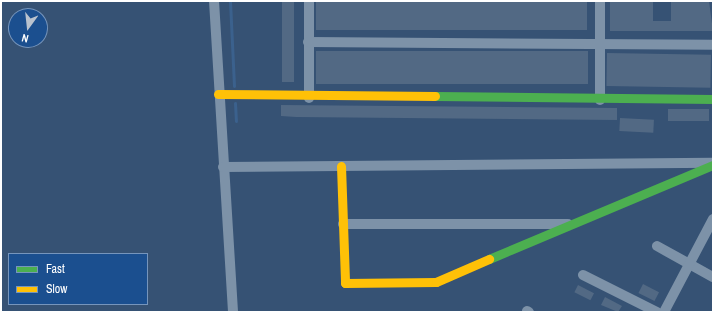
<!DOCTYPE html>
<style>
body{margin:0}
#map{position:relative;width:714px;height:313px;overflow:hidden;background:#365274;font-family:"Archivo Narrow",sans-serif}
div>[style]{position:absolute}
.stream>*{height:3px;margin:-1.5px;padding:0 1.5px;transform-origin:1.5px;border-radius:1.5px;background:#3b618d}
.building>*{inset:0;background:#526984;transform-origin:0 0}
.street>*{height:10px;margin:-5px;padding:0 5px;transform-origin:5px;border-radius:5px;background:#7d92a8}
.fast>*{height:9px;margin:-4.5px;padding:0 4.5px;transform-origin:4.5px;border-radius:4.5px;background:#4caf50}
.slow>*{height:9px;margin:-4.5px;padding:0 4.5px;transform-origin:4.5px;border-radius:4.5px;background:#ffc107}
span{translate:-50% -50%;white-space:nowrap;text-align:center;line-height:1.15;-webkit-text-stroke:3.5px #1b4f8f;paint-order:stroke}
.frame{position:absolute;inset:0;border:2px solid #fff;pointer-events:none}
.legend{position:absolute;left:8px;top:253px;width:140px;height:52px;box-sizing:border-box;background:#1b4f8f;border:1px solid #7695bc;margin:0;padding:5px 7px;list-style:none;font-size:12px;color:#fff}
.legend li{display:flex;align-items:center;gap:8px;height:20px}
.legend b{width:20px;border:1px solid #7695bc}
.north{position:absolute;left:8px;top:8px;width:40px;height:40px;box-sizing:border-box;background:#1b4f8f;border:1px solid #7695bc;border-radius:50%;rotate:195deg;font-size:11px;font-weight:700;line-height:16px;text-align:center;color:#fff}
.north::after{content:'';display:block;margin:auto;width:14px;height:18px;background:#b9c2ce;clip-path:polygon(50% 0,100% 100%,50% 72%,0 100%)}
</style>
<div id="map">
<div class="stream">
<div style="left:230px;top:1px;width:85px;rotate:87.3deg"></div>
<div style="left:235px;top:103px;width:18px;rotate:87deg"></div>
</div>
<div class="building">
<div style="left:282px;top:1px;width:12px;height:81px"></div>
<div style="left:316px;top:1px;width:271px;height:29px"></div>
<div style="clip-path:polygon(610px 1px,653px 1px,653px 21px,671px 21px,671px 1px,709px 1px,713px 31px,610px 31px)"></div>
<div style="left:316px;top:51px;width:272px;height:33px"></div>
<div style="left:607px;top:53px;width:104px;height:33px;rotate:1deg"></div>
<div style="clip-path:polygon(281px 105px,617px 108px,617px 120px,296px 117px,281px 116px)"></div>
<div style="left:668px;top:109px;width:41px;height:12px"></div>
<div style="left:620px;top:118px;width:34px;height:13px;rotate:3deg"></div>
<div style="left:643px;top:284px;width:18px;height:10px;rotate:27deg"></div>
<div style="left:578px;top:285px;width:18px;height:8px;rotate:27deg"></div>
<div style="clip-path:polygon(605px 297px,622px 306px,618px 312px,601px 305px)"></div>
</div>
<div class="street">
<div style="left:214px;top:1px;width:312px;rotate:86.5deg"></div>
<div style="left:309px;top:1px;width:97px;rotate:90deg"></div>
<div style="left:308px;top:42px;width:405px;rotate:0.4deg"></div>
<div style="left:600px;top:100px;width:99px;rotate:-90deg"></div>
<div style="left:223px;top:167px;width:490px;rotate:-0.5deg"></div>
<div style="left:343px;top:224px;width:225px"></div>
<div style="left:657px;top:246px;width:64px;rotate:29deg"></div>
<div style="left:583px;top:275px;width:83px;rotate:26.6deg"></div>
<div style="left:527px;top:311px;width:2px;rotate:27deg"></div>
<div style="left:664px;top:312px;width:105px;rotate:-62.2deg"></div>
</div>
<div class="fast">
<div style="left:435px;top:96px;width:278px;rotate:0.6deg"></div>
<div style="left:489px;top:259px;width:243px;rotate:-22.8deg"></div>
</div>
<div class="slow">
<div style="left:218px;top:94px;width:217px;rotate:0.5deg"></div>
<div style="left:341px;top:166px;width:117px;rotate:88deg"></div>
<div style="left:345px;top:283px;width:91px;rotate:-0.6deg"></div>
<div style="left:436px;top:282px;width:58px;rotate:-23.5deg"></div>
</div>
<div class="frame"></div>
<ul class="legend">
<li><b style="height:5px;background:#4caf50"></b>Fast</li>
<li><b style="height:5px;background:#ffc107"></b>Slow</li>
</ul>
<div class="north">N</div>
</div>
